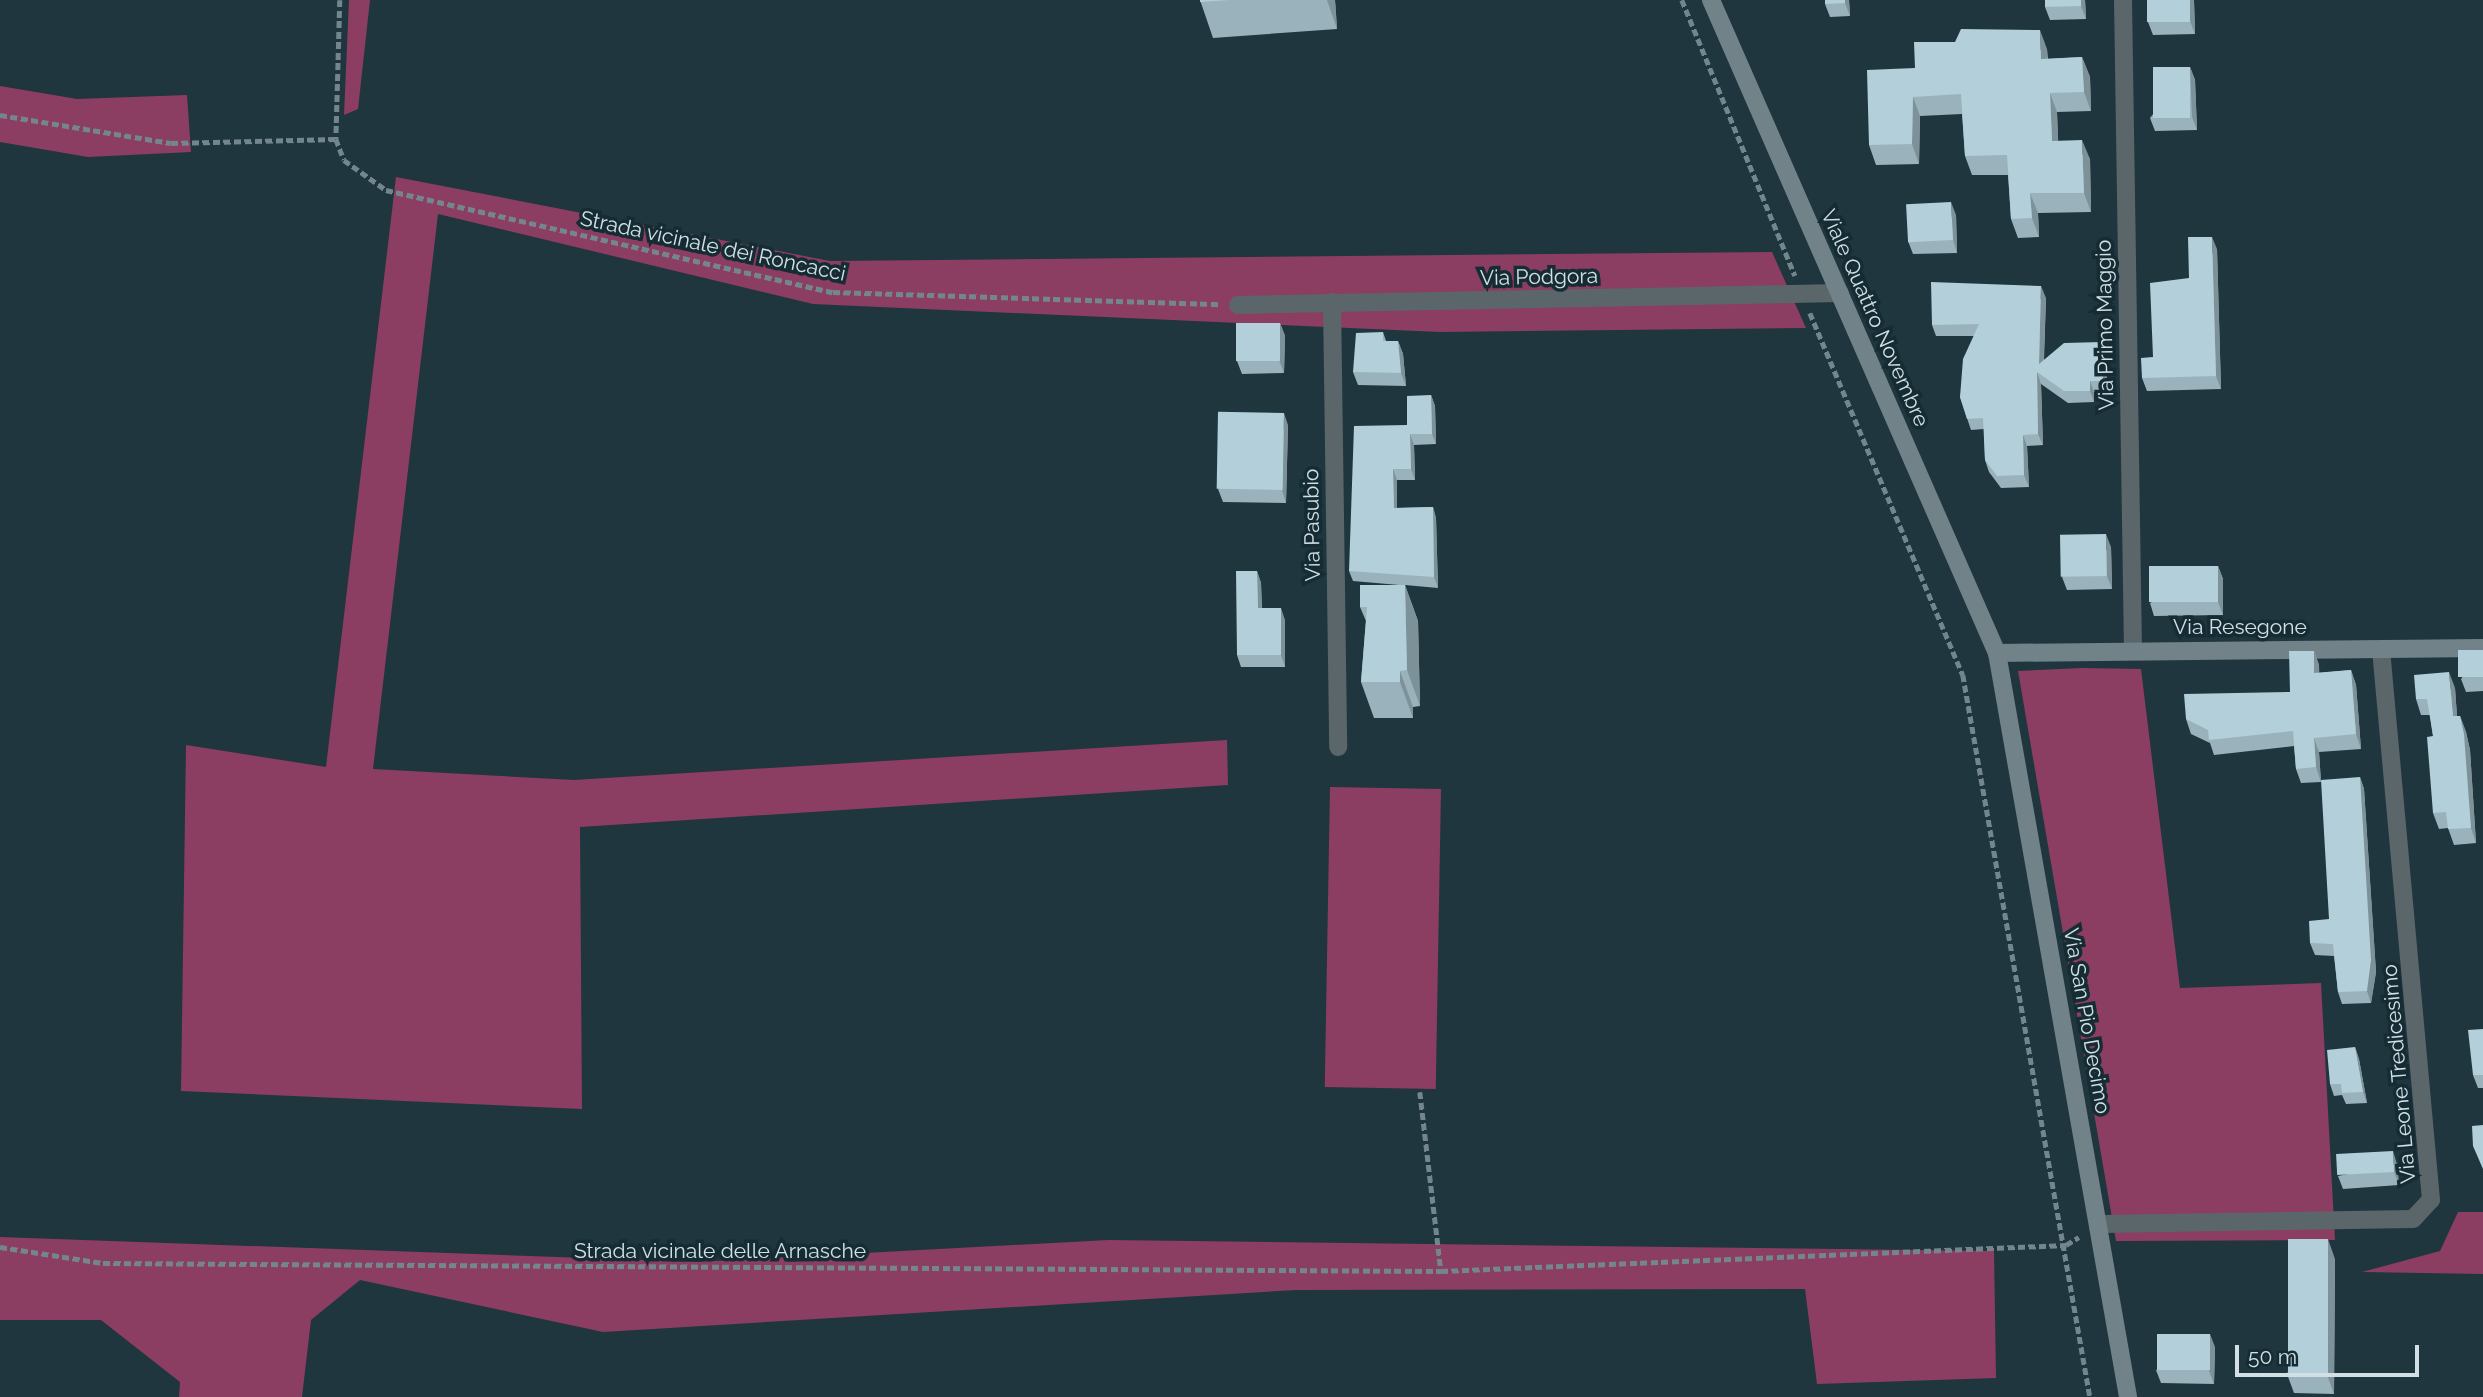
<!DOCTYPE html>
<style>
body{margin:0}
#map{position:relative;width:2483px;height:1397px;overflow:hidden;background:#1f363f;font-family:Raleway,sans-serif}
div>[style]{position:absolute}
.green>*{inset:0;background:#8c3d62;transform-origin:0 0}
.path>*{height:4.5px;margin-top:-2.25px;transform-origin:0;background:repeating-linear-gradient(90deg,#73868d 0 7px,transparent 0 10.5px)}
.street>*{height:18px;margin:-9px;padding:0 9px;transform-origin:9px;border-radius:9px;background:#5b666a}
.secondary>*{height:18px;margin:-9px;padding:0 9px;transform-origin:9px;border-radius:9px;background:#718289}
.wall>*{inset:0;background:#9ab2bb}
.shaded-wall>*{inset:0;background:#7d9198}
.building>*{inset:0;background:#b3cfd9;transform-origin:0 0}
span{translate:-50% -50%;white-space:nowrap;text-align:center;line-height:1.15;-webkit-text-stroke:7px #152c34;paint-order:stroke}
.street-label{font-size:21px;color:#d2e0e5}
.scale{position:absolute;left:2235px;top:1345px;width:184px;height:32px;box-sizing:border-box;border:4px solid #d2e0e5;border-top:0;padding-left:9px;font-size:21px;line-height:24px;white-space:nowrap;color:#d2e0e5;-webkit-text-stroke:5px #152c34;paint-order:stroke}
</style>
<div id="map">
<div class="green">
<div style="clip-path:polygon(349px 0,370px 0,358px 109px,344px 115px)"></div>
<div style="clip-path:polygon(0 86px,77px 99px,187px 95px,191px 152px,88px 157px,0 142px)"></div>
<div style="clip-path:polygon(396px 177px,830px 261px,1772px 252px,1806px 328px,1440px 332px,813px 304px,438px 214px,373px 769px,574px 780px,1227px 740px,1228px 785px,580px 827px,582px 1109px,181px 1091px,186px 745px,326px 767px)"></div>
<div style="clip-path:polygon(2082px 668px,2141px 669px,2180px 988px,2321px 983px,2335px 1240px,2116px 1241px,2018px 671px)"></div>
<div style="left:1330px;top:787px;width:111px;height:300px;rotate:1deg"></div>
<div style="clip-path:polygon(2458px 1212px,2483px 1212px,2483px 1274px,2362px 1272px,2440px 1251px)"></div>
<div style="clip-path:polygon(0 1237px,697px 1262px,1108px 1240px,1994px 1251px,1996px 1378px,1817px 1384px,1805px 1289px,1296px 1290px,603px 1332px,360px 1280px,311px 1320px,302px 1397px,179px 1397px,180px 1382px,101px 1320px,0 1320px)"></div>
</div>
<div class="path">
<div style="left:340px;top:0;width:139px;rotate:91.6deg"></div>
<div style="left:336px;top:139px;width:22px;rotate:69deg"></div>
<div style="left:344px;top:160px;width:52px;rotate:35.5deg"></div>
<div style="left:386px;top:190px;width:458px;rotate:12.9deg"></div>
<div style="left:833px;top:292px;width:388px;rotate:1.8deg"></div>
<div style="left:1682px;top:0;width:298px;rotate:67.7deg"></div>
<div style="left:0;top:115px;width:173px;rotate:9.3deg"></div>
<div style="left:171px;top:143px;width:165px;rotate:-1.4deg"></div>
<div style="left:1810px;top:313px;width:393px;rotate:67.1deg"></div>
<div style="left:1963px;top:675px;width:733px;rotate:80.02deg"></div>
<div style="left:1420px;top:1092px;width:180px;rotate:83.3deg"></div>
<div style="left:1441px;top:1271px;width:626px;rotate:-2.38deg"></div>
<div style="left:2066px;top:1245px;width:15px;rotate:-32deg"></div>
<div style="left:0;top:1247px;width:104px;rotate:8.8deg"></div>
<div style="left:103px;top:1263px;width:1338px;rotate:0.34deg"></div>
</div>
<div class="street">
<div style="left:2123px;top:0;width:650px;rotate:89.12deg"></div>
<div style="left:1332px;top:302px;width:445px;rotate:89.2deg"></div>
<div style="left:1238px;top:305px;width:602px;rotate:-1.14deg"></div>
<div style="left:2101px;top:1224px;width:312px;rotate:-0.9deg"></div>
<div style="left:2413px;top:1219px;width:26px;rotate:-47deg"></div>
<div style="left:2431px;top:1200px;width:552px;rotate:-95.19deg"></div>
</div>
<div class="secondary">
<div style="left:1711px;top:0;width:713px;rotate:66.35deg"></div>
<div style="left:1997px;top:653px;width:755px;rotate:80.01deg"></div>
<div style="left:1997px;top:653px;width:486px;rotate:-0.6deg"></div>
</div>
<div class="wall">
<div style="clip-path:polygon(1200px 0,1335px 0,1337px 29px,1213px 38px)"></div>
<div style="clip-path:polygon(1825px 0,1849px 0,1850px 16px,1830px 17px,1825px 4px)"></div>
<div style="clip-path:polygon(2085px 0,2086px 19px,2050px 20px,2045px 7px)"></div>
<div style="clip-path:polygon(2147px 0,2194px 0,2195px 34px,2153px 35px,2148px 22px)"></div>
<div style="clip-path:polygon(2047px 49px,2048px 59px,2082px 57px,2090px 77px,2091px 111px,2057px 112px,2058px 141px,2090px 159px,2091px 212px,2038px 213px,2039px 237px,2018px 238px,2011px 219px,2008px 175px,1972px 175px,1965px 156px,1962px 114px,1920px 116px,1919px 164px,1876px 165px,1869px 145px,1915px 68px)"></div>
<div style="clip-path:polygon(2190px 67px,2195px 80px,2197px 130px,2155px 131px,2150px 118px)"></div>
<div style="clip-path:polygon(1956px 215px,1957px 253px,1913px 254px,1908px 241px)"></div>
<div style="clip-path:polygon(2217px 249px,2221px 389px,2147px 391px,2142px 378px,2153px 357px,2189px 278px)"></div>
<div style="clip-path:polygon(2046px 298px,2044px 360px,2102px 342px,2107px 353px,2107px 392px,2094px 392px,2094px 402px,2068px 403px,2041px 384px,2043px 445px,2027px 446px,2029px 487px,2001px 488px,1989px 472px,1985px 460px,1984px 429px,1971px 430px,1960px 397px,1974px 336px,1936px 336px,1932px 325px)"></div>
<div style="clip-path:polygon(1280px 323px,1285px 336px,1284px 373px,1242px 374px,1237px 361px)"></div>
<div style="clip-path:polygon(1383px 332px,1386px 341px,1398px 341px,1403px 354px,1406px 386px,1358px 385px,1353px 372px)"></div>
<div style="clip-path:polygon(1431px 395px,1435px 406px,1436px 444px,1414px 445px,1415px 480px,1397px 480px,1397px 508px,1433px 507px,1436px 518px,1438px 588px,1405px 585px,1418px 621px,1420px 706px,1413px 707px,1413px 718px,1374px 718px,1361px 682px,1366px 621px,1360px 607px,1399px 585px,1353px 581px,1349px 571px,1407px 425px)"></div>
<div style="clip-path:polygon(1288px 425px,1286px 503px,1223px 502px,1218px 489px)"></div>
<div style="clip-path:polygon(2111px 547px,2112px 589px,2067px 590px,2062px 577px)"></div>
<div style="clip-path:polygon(2218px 566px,2223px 579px,2223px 615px,2154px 616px,2150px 603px)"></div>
<div style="clip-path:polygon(1257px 571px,1261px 583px,1262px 608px,1285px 620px,1285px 667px,1241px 667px,1237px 655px)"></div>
<div style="clip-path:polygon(2483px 650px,2483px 691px,2466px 692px,2461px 679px)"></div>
<div style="clip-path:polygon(2314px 651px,2319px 665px,2319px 673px,2351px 670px,2356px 685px,2361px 749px,2319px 752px,2321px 782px,2301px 783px,2296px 769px,2294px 746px,2214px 755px,2210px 743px,2191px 734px,2186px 719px,2290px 692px)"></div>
<div style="clip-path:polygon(2455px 688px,2457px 716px,2460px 716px,2466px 732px,2470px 750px,2476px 843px,2454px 845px,2448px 828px,2439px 829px,2433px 813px,2433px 736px,2430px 715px,2421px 715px,2416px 699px)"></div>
<div style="clip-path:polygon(2360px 777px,2364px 789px,2376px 972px,2371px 1003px,2342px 1004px,2338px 992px,2334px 956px,2315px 955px,2310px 943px,2329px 919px)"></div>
<div style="clip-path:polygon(2483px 1029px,2483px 1088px,2478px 1088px,2473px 1075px)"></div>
<div style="clip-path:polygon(2355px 1047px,2359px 1059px,2367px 1103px,2346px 1104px,2342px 1095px,2334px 1096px,2330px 1084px)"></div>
<div style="clip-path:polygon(2397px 1164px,2399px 1185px,2343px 1189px,2338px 1176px)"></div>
<div style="clip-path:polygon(2335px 1259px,2334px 1394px,2294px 1393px,2287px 1374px)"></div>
<div style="clip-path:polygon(2215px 1347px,2214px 1384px,2161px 1383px,2156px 1370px)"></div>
</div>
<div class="shaded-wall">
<div style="clip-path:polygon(1327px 0,1335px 0,1337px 29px)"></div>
<div style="clip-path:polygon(1845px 0,1849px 0,1850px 16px,1845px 3px)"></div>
<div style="clip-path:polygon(2081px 0,2085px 0,2086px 19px,2081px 6px)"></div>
<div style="clip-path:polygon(2190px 0,2194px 0,2195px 34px,2190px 21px)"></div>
<div style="clip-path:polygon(2040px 30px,2047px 49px,2048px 78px,2041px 59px)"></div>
<div style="clip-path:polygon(2082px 57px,2090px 77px,2091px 111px,2084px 92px)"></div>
<div style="clip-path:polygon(2190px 67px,2195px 80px,2197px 130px,2192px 117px)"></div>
<div style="clip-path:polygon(2050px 93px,2057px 112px,2059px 160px,2052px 141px)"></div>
<div style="clip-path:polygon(1913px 97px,1920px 116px,1919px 164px,1912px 144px)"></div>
<div style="clip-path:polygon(2082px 140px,2090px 159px,2091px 212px,2084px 193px)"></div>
<div style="clip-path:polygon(2030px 193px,2038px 213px,2039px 237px,2032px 218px)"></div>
<div style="clip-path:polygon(1951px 202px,1956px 215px,1957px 253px,1953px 240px)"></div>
<div style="clip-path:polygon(2212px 237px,2217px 249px,2221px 389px,2216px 376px)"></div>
<div style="clip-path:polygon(2041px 286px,2046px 298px,2043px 376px,2039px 364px)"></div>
<div style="clip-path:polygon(1280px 323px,1285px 336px,1284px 373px,1279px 360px)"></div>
<div style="clip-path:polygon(1398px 341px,1403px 354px,1406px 386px,1401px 373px)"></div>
<div style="clip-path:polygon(2102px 342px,2107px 353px,2107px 392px,2103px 381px)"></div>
<div style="clip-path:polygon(2037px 372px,2041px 384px,2043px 445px,2038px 434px)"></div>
<div style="clip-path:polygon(2090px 381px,2094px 392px,2094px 402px,2090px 391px)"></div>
<div style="clip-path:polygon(1431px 395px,1435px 406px,1436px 444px,1432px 434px)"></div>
<div style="clip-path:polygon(1284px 413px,1288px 425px,1286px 503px,1282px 490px)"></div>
<div style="clip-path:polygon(1410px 434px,1414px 445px,1415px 480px,1411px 469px)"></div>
<div style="clip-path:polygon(2023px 435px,2027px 446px,2029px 487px,2024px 475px)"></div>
<div style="clip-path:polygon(1393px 469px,1397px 480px,1397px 518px,1394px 508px)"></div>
<div style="clip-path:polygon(1433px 507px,1436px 518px,1438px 588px,1434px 577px)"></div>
<div style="clip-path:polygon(2106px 534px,2111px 547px,2112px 589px,2107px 576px)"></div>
<div style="clip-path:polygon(2218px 566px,2223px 579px,2223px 615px,2218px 602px)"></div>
<div style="clip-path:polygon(1257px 571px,1261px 583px,1262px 620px,1258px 608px)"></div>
<div style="clip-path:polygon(1405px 585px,1418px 621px,1420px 706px,1407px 670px)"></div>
<div style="clip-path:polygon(1281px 608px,1285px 620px,1285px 667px,1281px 655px)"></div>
<div style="clip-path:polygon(2314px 651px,2319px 665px,2320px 687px,2314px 673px)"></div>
<div style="clip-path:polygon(2351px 670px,2356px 685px,2361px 749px,2356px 734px)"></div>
<div style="clip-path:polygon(1400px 671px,1413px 707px,1413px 718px,1400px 682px)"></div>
<div style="clip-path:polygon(2449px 672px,2455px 688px,2458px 732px,2453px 716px)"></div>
<div style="clip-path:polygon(2460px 716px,2466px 732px,2470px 750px,2476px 843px,2471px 828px)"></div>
<div style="clip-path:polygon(2314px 738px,2319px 752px,2321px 782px,2316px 767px)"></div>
<div style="clip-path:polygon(2360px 777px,2364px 789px,2376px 972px,2371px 1003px,2367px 991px)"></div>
<div style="clip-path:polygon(2355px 1047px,2359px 1059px,2367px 1103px,2363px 1092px)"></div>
<div style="clip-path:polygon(2393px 1151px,2397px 1164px,2399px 1185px,2394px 1172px)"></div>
<div style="clip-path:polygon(2328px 1239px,2335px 1259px,2334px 1394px,2327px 1375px)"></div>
<div style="clip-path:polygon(2210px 1334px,2215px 1347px,2214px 1384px,2209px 1371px)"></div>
</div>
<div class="building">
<div style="clip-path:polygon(1200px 0,1229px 0,1200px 2px)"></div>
<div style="clip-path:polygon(1825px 0,1845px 0,1845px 3px,1825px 4px)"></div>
<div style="clip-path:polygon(2045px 0,2081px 0,2081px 6px,2045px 7px)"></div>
<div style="left:2147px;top:0;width:43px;height:22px"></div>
<div style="clip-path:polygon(1961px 29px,2040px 30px,2041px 59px,2082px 57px,2084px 92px,2050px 93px,2052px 141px,2082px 140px,2084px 193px,2030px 193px,2032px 218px,2011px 219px,2007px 155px,1965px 156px,1961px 94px,1913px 97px,1912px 144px,1869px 145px,1867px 70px,1915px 68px,1914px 42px,1955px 42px)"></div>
<div style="left:2153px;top:67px;width:37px;height:51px"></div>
<div style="left:1951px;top:202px;width:38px;height:45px;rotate:87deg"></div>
<div style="clip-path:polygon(2188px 237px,2212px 237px,2216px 376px,2142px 378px,2141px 358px,2153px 357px,2150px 283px,2189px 278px)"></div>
<div style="clip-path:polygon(1931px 282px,2041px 286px,2039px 364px,2064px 343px,2102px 342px,2103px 381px,2090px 381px,2090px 391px,2064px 391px,2037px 372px,2038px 434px,2023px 435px,2024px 475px,1997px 476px,1985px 460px,1983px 418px,1967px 419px,1960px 397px,1963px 359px,1979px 324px,1932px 325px)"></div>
<div style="left:1236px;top:323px;width:44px;height:38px"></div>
<div style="clip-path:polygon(1383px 332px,1383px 341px,1398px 341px,1401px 373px,1353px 372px,1356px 333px)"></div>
<div style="clip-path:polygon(1431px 395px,1432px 434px,1410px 434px,1411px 469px,1393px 469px,1394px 508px,1433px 507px,1434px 577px,1349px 571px,1354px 426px,1407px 425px,1407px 396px)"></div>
<div style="left:1284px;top:413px;width:77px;height:66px;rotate:91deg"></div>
<div style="left:2106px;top:534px;width:42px;height:46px;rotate:89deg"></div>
<div style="left:2218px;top:566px;width:36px;height:69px;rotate:90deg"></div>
<div style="clip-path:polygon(1236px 571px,1257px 571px,1258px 608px,1281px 608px,1281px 655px,1237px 655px)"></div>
<div style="clip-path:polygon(1360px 585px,1405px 585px,1407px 670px,1400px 671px,1400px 682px,1361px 682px,1367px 607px,1360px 607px)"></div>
<div style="left:2483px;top:650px;width:27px;height:25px;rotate:90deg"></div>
<div style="clip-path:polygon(2289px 651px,2314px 651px,2314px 673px,2351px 670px,2356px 734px,2314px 738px,2316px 767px,2296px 769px,2293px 731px,2209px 740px,2208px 730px,2186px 719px,2184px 694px,2290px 692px)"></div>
<div style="clip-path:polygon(2449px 672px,2453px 716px,2460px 716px,2464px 734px,2471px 828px,2448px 829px,2446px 812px,2433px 813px,2427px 737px,2433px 736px,2427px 699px,2416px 699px,2414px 675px)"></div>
<div style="clip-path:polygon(2360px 777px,2371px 960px,2367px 991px,2338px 992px,2333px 944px,2310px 943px,2309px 921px,2329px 919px,2321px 780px)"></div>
<div style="clip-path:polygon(2483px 1029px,2483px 1075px,2473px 1075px,2468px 1030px)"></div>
<div style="clip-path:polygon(2355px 1047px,2363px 1092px,2342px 1093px,2341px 1084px,2330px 1084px,2327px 1050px)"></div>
<div style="clip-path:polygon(2483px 1125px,2483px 1169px,2473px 1146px,2472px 1126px)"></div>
<div style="left:2393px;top:1151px;width:21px;height:57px;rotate:87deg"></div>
<div style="left:2328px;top:1239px;width:136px;height:40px;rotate:90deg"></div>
<div style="left:2157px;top:1334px;width:53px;height:36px"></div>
</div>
<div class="street-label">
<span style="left:713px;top:246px;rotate:12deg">Strada vicinale dei Roncacci</span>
<span style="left:1539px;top:277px;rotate:-1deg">Via Podgora</span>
<span style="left:1875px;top:318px;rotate:66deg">Viale Quattro Novembre</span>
<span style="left:2105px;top:325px;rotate:-91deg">Via Primo Maggio</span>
<span style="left:1312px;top:525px;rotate:-91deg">Via Pasubio</span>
<span style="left:2240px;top:627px">Via Resegone</span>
<span style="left:2087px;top:1021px;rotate:80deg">Via San Pio Decimo</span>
<span style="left:2399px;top:1074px;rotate:-95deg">Via Leone Tredicesimo</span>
<span style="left:720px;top:1251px">Strada vicinale delle Arnasche</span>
</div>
<div class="scale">50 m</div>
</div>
